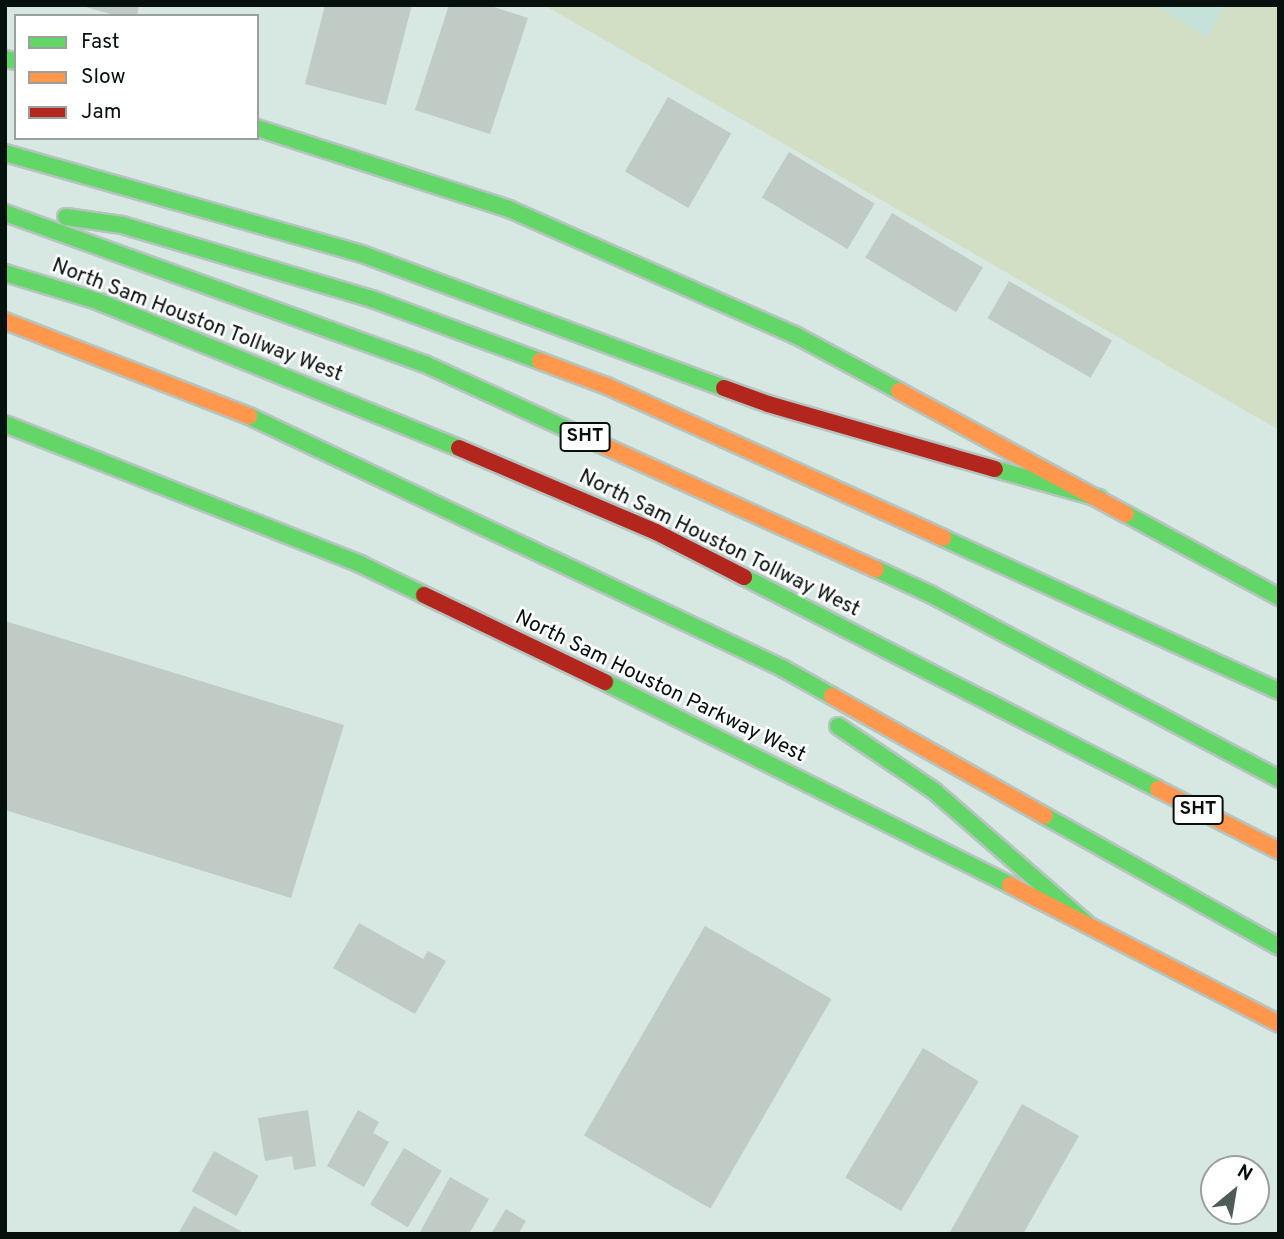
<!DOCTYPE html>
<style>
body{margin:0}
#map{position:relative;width:1284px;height:1239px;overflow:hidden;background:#d7e7e2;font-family:Overpass,sans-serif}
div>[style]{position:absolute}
.built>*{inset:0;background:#c5e2da}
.green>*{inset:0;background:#d2dfc5}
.building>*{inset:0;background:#c0cbc5;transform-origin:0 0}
.roads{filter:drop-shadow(2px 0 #b6c4c0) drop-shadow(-2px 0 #b6c4c0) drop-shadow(0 2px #b6c4c0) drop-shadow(0 -2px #b6c4c0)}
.fast>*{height:16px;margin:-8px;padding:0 8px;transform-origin:8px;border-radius:8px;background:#63d668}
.slow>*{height:16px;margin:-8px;padding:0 8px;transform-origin:8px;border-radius:8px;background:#ff974d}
.jam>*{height:16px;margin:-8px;padding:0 8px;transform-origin:8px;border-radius:8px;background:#b3261e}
span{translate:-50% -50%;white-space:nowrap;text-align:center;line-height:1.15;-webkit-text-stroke:5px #fff;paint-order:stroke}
.shield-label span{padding:2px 5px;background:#fff;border:2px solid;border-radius:5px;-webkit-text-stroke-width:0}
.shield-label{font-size:19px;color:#06100d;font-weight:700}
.street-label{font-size:21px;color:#06100d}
.frame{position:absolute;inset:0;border:7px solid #06100d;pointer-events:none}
.legend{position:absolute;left:14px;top:14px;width:245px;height:126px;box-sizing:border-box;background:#fff;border:2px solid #9b9f9e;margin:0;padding:9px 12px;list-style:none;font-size:21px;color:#06100d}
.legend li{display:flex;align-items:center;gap:14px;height:35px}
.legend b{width:35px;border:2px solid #9b9f9e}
.north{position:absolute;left:1200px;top:1155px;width:70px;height:70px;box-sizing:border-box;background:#fff;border:2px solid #9b9f9e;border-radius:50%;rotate:30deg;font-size:19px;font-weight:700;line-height:28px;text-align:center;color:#06100d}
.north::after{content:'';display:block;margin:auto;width:24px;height:32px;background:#4f5b58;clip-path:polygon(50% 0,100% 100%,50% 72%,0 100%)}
</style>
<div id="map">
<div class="built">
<div style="clip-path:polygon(1153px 5px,1225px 5px,1207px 37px)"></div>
</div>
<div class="green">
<div style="clip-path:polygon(544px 5px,1154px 5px,1207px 37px,1225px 5px,1279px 5px,1279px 430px)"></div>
</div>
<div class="building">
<div style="clip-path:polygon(79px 5px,139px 5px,137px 16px,117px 16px)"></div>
<div style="clip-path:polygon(325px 5px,412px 5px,386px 105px,305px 84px)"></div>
<div style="clip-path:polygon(449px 5px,488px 5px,528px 18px,490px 134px,415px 110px)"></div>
<div style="left:668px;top:97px;width:73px;height:86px;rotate:30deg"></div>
<div style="left:789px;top:152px;width:100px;height:53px;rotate:31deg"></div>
<div style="left:892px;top:213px;width:106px;height:52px;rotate:31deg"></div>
<div style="left:1009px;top:281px;width:119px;height:43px;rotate:30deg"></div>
<div style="clip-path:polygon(5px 621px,344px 725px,291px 898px,5px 810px)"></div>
<div style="clip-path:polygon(359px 923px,423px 959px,428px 951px,446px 961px,415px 1014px,333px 968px)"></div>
<div style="left:705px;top:926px;width:146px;height:242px;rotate:30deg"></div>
<div style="left:923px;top:1048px;width:65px;height:151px;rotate:31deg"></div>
<div style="clip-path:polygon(1022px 1104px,1079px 1136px,1023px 1234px,949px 1234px)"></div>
<div style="clip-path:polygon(308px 1110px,316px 1166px,294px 1170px,292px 1156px,265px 1161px,258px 1118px)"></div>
<div style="clip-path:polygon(358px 1110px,379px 1122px,373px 1133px,389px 1142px,364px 1187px,327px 1166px)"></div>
<div style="left:404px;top:1148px;width:44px;height:66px;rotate:31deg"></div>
<div style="left:214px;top:1151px;width:51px;height:46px;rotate:29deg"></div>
<div style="clip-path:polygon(450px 1177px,489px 1199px,469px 1234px,419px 1234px)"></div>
<div style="clip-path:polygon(194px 1206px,241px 1231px,239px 1234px,178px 1234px)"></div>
<div style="clip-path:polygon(506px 1209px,526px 1221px,518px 1234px,491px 1234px)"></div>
</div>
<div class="roads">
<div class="fast">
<div style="left:5px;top:59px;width:11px;rotate:10deg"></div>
<div style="left:257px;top:128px;width:265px;rotate:17.8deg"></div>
<div style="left:509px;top:209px;width:315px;rotate:23.8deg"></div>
<div style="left:797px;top:336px;width:116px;rotate:28.3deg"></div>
<div style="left:5px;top:153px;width:371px;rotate:15.8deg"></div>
<div style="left:362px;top:254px;width:386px;rotate:20.3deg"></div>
<div style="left:5px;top:213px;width:446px;rotate:19.8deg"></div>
<div style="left:425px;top:364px;width:192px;rotate:24.6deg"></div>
<div style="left:66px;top:217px;width:57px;rotate:8.1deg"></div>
<div style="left:122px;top:225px;width:261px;rotate:16.5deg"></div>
<div style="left:372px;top:299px;width:179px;rotate:20.3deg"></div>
<div style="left:5px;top:273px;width:96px;rotate:16.9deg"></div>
<div style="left:97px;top:301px;width:391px;rotate:22.1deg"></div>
<div style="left:249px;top:416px;width:590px;rotate:25.3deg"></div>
<div style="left:782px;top:668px;width:57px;rotate:29.2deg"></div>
<div style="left:5px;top:424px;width:382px;rotate:21.5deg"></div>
<div style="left:360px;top:564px;width:71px;rotate:25.8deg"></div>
<div style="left:995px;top:469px;width:108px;rotate:15.6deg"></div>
<div style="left:1126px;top:514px;width:174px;rotate:28.5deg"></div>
<div style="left:943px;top:538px;width:369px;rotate:24.5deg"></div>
<div style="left:876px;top:569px;width:60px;rotate:24.8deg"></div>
<div style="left:930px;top:594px;width:395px;rotate:27.9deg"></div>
<div style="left:744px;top:577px;width:465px;rotate:27.1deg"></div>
<div style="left:605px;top:682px;width:453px;rotate:26.6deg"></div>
<div style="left:838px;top:726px;width:115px;rotate:34deg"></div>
<div style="left:933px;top:790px;width:203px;rotate:41deg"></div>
<div style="left:1045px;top:816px;width:268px;rotate:29.2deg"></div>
</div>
<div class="slow">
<div style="left:5px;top:321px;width:262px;rotate:21.3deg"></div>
<div style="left:540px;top:361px;width:72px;rotate:20.5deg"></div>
<div style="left:607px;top:386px;width:369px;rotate:24.3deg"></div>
<div style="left:899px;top:391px;width:258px;rotate:28.5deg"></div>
<div style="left:600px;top:444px;width:303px;rotate:24.4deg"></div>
<div style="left:832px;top:696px;width:244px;rotate:29.4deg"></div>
<div style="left:1158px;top:789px;width:136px;rotate:27.1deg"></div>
<div style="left:1010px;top:885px;width:303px;rotate:27.3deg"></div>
</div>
<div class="jam">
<div style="left:724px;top:388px;width:47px;rotate:20deg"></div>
<div style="left:768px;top:404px;width:236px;rotate:16deg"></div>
<div style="left:459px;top:448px;width:214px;rotate:23.1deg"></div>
<div style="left:656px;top:532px;width:99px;rotate:27.1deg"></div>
<div style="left:424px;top:595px;width:201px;rotate:25.7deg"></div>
</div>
</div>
<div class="shield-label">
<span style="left:585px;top:437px">SHT</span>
<span style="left:1198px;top:810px">SHT</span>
</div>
<div class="street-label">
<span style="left:197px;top:321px;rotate:21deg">North Sam Houston Tollway West</span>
<span style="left:719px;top:544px;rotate:26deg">North Sam Houston Tollway West</span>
<span style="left:660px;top:687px;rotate:26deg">North Sam Houston Parkway West</span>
</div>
<div class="frame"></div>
<ul class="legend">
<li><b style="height:9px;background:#63d668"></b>Fast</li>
<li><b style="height:9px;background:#ff974d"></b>Slow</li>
<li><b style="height:9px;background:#b3261e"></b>Jam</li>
</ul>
<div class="north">N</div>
</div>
